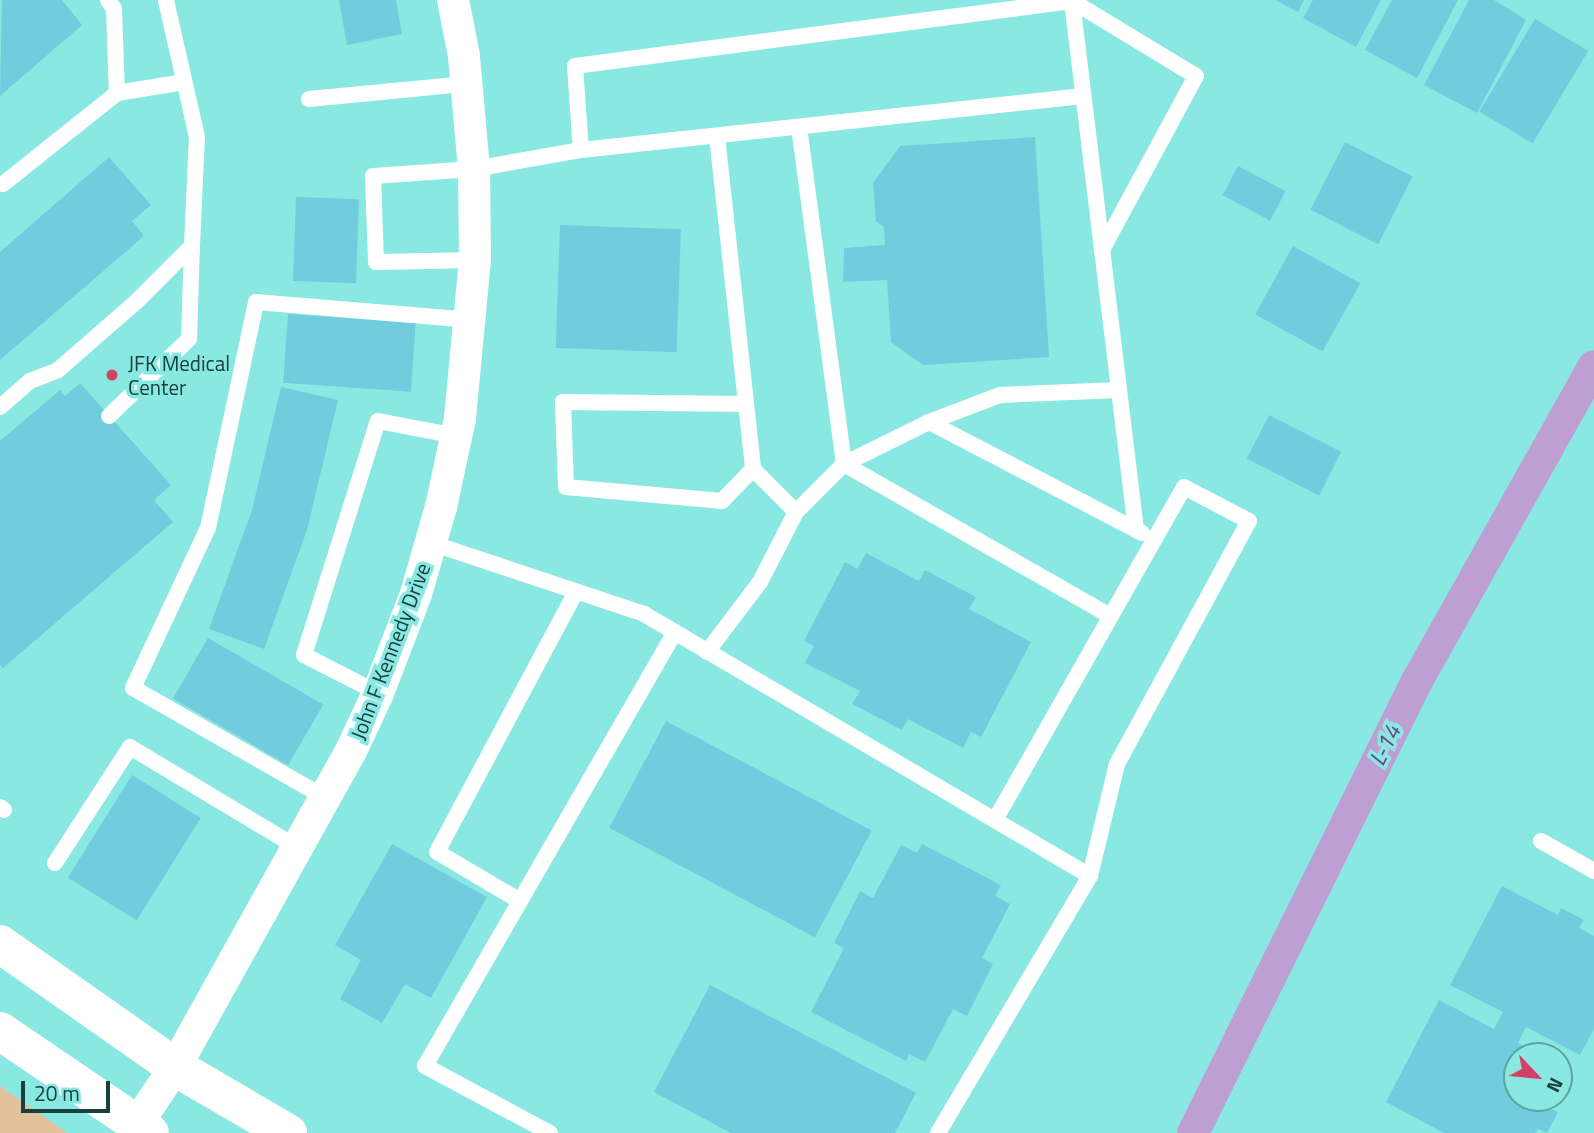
<!DOCTYPE html>
<style>
body{margin:0}
#map{position:relative;width:1594px;height:1133px;overflow:hidden;background:#8ae8e3;font-family:"Titillium Web",sans-serif}
div>[style]{position:absolute}
.green>*{inset:0;background:#e3c19a}
.canal>*{height:32px;margin:-16px;padding:0 16px;transform-origin:16px;border-radius:16px;background:#be9fd4}
.building>*{inset:0;background:#71ccdd;transform-origin:0 0}
.lane>*{height:16px;margin:-8px;padding:0 8px;transform-origin:8px;border-radius:8px;background:#fff}
.street>*{height:32px;margin:-16px;padding:0 16px;transform-origin:16px;border-radius:16px;background:#fff}
.secondary>*{height:38px;margin:-19px;padding:0 19px;transform-origin:19px;border-radius:19px;background:#fff}
.dots>*{width:19px;height:19px;translate:-50% -50%;box-sizing:border-box;border:4px solid #8ae8e3;border-radius:50%}
span{translate:-50% -50%;white-space:nowrap;text-align:center;line-height:1.15;-webkit-text-stroke:7px #8ae8e3;paint-order:stroke}
.poi-label{font-size:21px;color:#17403e}
.left{translate:0 -50%;text-align:left}
.street-label{font-size:21px;color:#17403e}
.water-label{font-size:23px;color:#6c4285;font-style:italic}
.north{position:absolute;left:1503px;top:1042px;width:70px;height:70px;box-sizing:border-box;background:#8ae8e3;border:2px solid #5ca5a1;border-radius:50%;rotate:116deg;font-size:19px;font-weight:700;line-height:28px;text-align:center;color:#17403e}
.north::after{content:'';display:block;margin:auto;width:24px;height:32px;background:#d24263;clip-path:polygon(50% 0,100% 100%,50% 72%,0 100%)}
.scale{position:absolute;left:21px;top:1081px;width:89px;height:32px;box-sizing:border-box;border:4px solid #17403e;border-top:0;padding-left:9px;font-size:21px;line-height:24px;white-space:nowrap;color:#17403e;-webkit-text-stroke:5px #8ae8e3;paint-order:stroke}
</style>
<div id="map">
<div class="green">
<div style="clip-path:polygon(0 1086px,60px 1128px,67px 1133px,0 1133px)"></div>
</div>
<div class="canal">
<div style="left:1193px;top:1133px;width:504px;rotate:-63.64deg"></div>
<div style="left:1417px;top:681px;width:361px;rotate:-60.7deg"></div>
</div>
<div class="building">
<div style="clip-path:polygon(2px 0,62px 0,82px 25px,0 96px)"></div>
<div style="clip-path:polygon(339px 0,396px 0,402px 34px,347px 45px)"></div>
<div style="clip-path:polygon(1275px 0,1304px 0,1298px 12px)"></div>
<div style="clip-path:polygon(1313px 0,1381px 0,1356px 47px,1303px 18px)"></div>
<div style="clip-path:polygon(1392px 0,1458px 0,1417px 78px,1365px 50px)"></div>
<div style="clip-path:polygon(1469px 0,1494px 0,1526px 20px,1477px 113px,1424px 85px)"></div>
<div style="left:1535px;top:19px;width:62px;height:108px;rotate:31deg"></div>
<div style="clip-path:polygon(1035px 137px,1049px 357px,923px 365px,891px 342px,887px 280px,843px 282px,844px 248px,885px 245px,884px 227px,876px 222px,873px 183px,900px 146px)"></div>
<div style="left:1345px;top:142px;width:76px;height:76px;rotate:27deg"></div>
<div style="clip-path:polygon(109px 157px,151px 205px,132px 221px,144px 236px,0 360px,0 252px)"></div>
<div style="left:1238px;top:166px;width:54px;height:33px;rotate:28deg"></div>
<div style="left:296px;top:197px;width:63px;height:84px;rotate:2deg"></div>
<div style="left:560px;top:225px;width:121px;height:123px;rotate:2deg"></div>
<div style="left:1293px;top:246px;width:77px;height:78px;rotate:29deg"></div>
<div style="left:288px;top:314px;width:128px;height:69px;rotate:4deg"></div>
<div style="clip-path:polygon(80px 383px,171px 485px,154px 500px,173px 522px,3px 668px,0 664px,0 441px,60px 390px,65px 396px)"></div>
<div style="clip-path:polygon(281px 387px,338px 400px,307px 530px,264px 649px,209px 629px,252px 510px)"></div>
<div style="left:1269px;top:415px;width:81px;height:49px;rotate:27deg"></div>
<div style="clip-path:polygon(866px 553px,919px 581px,925px 570px,976px 597px,969px 609px,1031px 642px,981px 737px,971px 732px,963px 748px,908px 719px,902px 730px,852px 704px,860px 691px,805px 663px,814px 646px,804px 641px,845px 562px,857px 569px)"></div>
<div style="left:208px;top:638px;width:133px;height:70px;rotate:30deg"></div>
<div style="left:666px;top:721px;width:233px;height:121px;rotate:28deg"></div>
<div style="left:132px;top:775px;width:81px;height:121px;rotate:32deg"></div>
<div style="clip-path:polygon(392px 844px,487px 897px,431px 998px,405px 984px,382px 1023px,340px 999px,361px 960px,335px 945px)"></div>
<div style="clip-path:polygon(922px 844px,1001px 885px,995px 896px,1010px 904px,982px 958px,993px 964px,967px 1016px,953px 1009px,925px 1062px,909px 1054px,906px 1061px,811px 1012px,844px 948px,834px 943px,860px 891px,873px 898px,901px 845px,917px 853px)"></div>
<div style="clip-path:polygon(1502px 886px,1558px 915px,1561px 908px,1584px 920px,1579px 928px,1594px 936px,1594px 1029px,1580px 1055px,1526px 1027px,1518px 1043px,1544px 1056px,1517px 1056px,1517px 1098px,1557px 1098px,1551px 1109px,1558px 1112px,1547px 1133px,1538px 1129px,1535px 1133px,1444px 1133px,1386px 1102px,1439px 1000px,1494px 1029px,1503px 1012px,1450px 985px)"></div>
<div style="clip-path:polygon(710px 985px,916px 1093px,895px 1133px,731px 1133px,654px 1092px)"></div>
<div style="clip-path:polygon(1559px 1064px,1571px 1070px,1559px 1094px)"></div>
</div>
<div class="lane">
<div style="left:108px;top:0;width:11px;rotate:56deg"></div>
<div style="left:114px;top:9px;width:84px;rotate:88deg"></div>
<div style="left:1072px;top:1px;width:145px;rotate:31.2deg"></div>
<div style="left:1196px;top:76px;width:198px;rotate:118.4deg"></div>
<div style="left:309px;top:99px;width:158px;rotate:-5.5deg"></div>
<div style="left:799px;top:127px;width:340px;rotate:82.4deg"></div>
<div style="left:844px;top:464px;width:95px;rotate:-26.3deg"></div>
<div style="left:929px;top:422px;width:240px;rotate:27.5deg"></div>
<div style="left:717px;top:136px;width:335px;rotate:83.8deg"></div>
<div style="left:753px;top:469px;width:61px;rotate:45deg"></div>
<div style="left:581px;top:150px;width:505px;rotate:-6.14deg"></div>
<div style="left:3px;top:184px;width:146px;rotate:-38.6deg"></div>
<div style="left:117px;top:93px;width:68px;rotate:-9.3deg"></div>
<div style="left:475px;top:260px;width:99px;rotate:178.8deg"></div>
<div style="left:376px;top:262px;width:86px;rotate:-92deg"></div>
<div style="left:373px;top:176px;width:101px;rotate:-4deg"></div>
<div style="left:474px;top:169px;width:109px;rotate:-10.1deg"></div>
<div style="left:581px;top:150px;width:84px;rotate:-94.1deg"></div>
<div style="left:575px;top:66px;width:501px;rotate:-7.45deg"></div>
<div style="left:1072px;top:1px;width:533px;rotate:83.1deg"></div>
<div style="left:746px;top:404px;width:183px;rotate:-179.4deg"></div>
<div style="left:563px;top:402px;width:85px;rotate:88deg"></div>
<div style="left:566px;top:487px;width:157px;rotate:5.1deg"></div>
<div style="left:722px;top:501px;width:45px;rotate:-45.9deg"></div>
<div style="left:0;top:407px;width:40px;rotate:-41deg"></div>
<div style="left:30px;top:381px;width:30px;rotate:-21deg"></div>
<div style="left:58px;top:370px;width:103px;rotate:-41.1deg"></div>
<div style="left:136px;top:302px;width:79px;rotate:-45deg"></div>
<div style="left:192px;top:246px;width:109px;rotate:-87.4deg"></div>
<div style="left:197px;top:137px;width:140px;rotate:-102.8deg"></div>
<div style="left:109px;top:416px;width:111px;rotate:-43.9deg"></div>
<div style="left:189px;top:339px;width:93px;rotate:-88.2deg"></div>
<div style="left:929px;top:422px;width:76px;rotate:-20.8deg"></div>
<div style="left:1000px;top:395px;width:119px;rotate:-2.4deg"></div>
<div style="left:431px;top:543px;width:225px;rotate:18.4deg"></div>
<div style="left:644px;top:614px;width:517px;rotate:30.43deg"></div>
<div style="left:1090px;top:876px;width:299px;rotate:120.6deg"></div>
<div style="left:707px;top:652px;width:88px;rotate:-52.9deg"></div>
<div style="left:760px;top:582px;width:79px;rotate:-62.8deg"></div>
<div style="left:796px;top:512px;width:68px;rotate:-45deg"></div>
<div style="left:844px;top:464px;width:307px;rotate:29.7deg"></div>
<div style="left:378px;top:693px;width:83px;rotate:-152.8deg"></div>
<div style="left:304px;top:655px;width:245px;rotate:-72.5deg"></div>
<div style="left:378px;top:421px;width:79px;rotate:10.9deg"></div>
<div style="left:326px;top:798px;width:222px;rotate:-150.3deg"></div>
<div style="left:133px;top:688px;width:177px;rotate:-64.9deg"></div>
<div style="left:208px;top:528px;width:231px;rotate:-78deg"></div>
<div style="left:256px;top:302px;width:216px;rotate:4.8deg"></div>
<div style="left:0;top:807px;width:5px;rotate:37deg"></div>
<div style="left:995px;top:820px;width:383px;rotate:-60.4deg"></div>
<div style="left:1184px;top:487px;width:73px;rotate:27.6deg"></div>
<div style="left:1249px;top:521px;width:277px;rotate:118.5deg"></div>
<div style="left:1117px;top:764px;width:115px;rotate:103.6deg"></div>
<div style="left:1541px;top:841px;width:61px;rotate:29.5deg"></div>
<div style="left:55px;top:863px;width:138px;rotate:-57.1deg"></div>
<div style="left:130px;top:747px;width:196px;rotate:31deg"></div>
<div style="left:520px;top:901px;width:96px;rotate:-149.4deg"></div>
<div style="left:437px;top:852px;width:295px;rotate:-61.9deg"></div>
<div style="left:550px;top:1133px;width:142px;rotate:-151.8deg"></div>
<div style="left:425px;top:1066px;width:501px;rotate:-60.06deg"></div>
</div>
<div class="street">
<div style="left:137px;top:1124px;width:69px;rotate:-56.3deg"></div>
<div style="left:175px;top:1067px;width:362px;rotate:-60.9deg"></div>
<div style="left:351px;top:751px;width:64px;rotate:-65deg"></div>
<div style="left:378px;top:693px;width:106px;rotate:-69deg"></div>
<div style="left:416px;top:594px;width:91px;rotate:-74deg"></div>
<div style="left:441px;top:507px;width:91px;rotate:-77.9deg"></div>
<div style="left:460px;top:418px;width:159px;rotate:-84.6deg"></div>
<div style="left:475px;top:260px;width:91px;rotate:-90.6deg"></div>
<div style="left:474px;top:169px;width:113px;rotate:-95.1deg"></div>
<div style="left:464px;top:56px;width:57px;rotate:-101.1deg"></div>
</div>
<div class="secondary">
<div style="left:0;top:944px;width:214px;rotate:35.1deg"></div>
<div style="left:175px;top:1067px;width:131px;rotate:30.3deg"></div>
<div style="left:0;top:1031px;width:181px;rotate:34.2deg"></div>
</div>
<div class="dots">
<div style="left:112px;top:375px;background:#d24263"></div>
</div>
<div class="poi-label">
<span class="left" style="left:128px;top:375px">JFK Medical<br>Center</span>
</div>
<div class="street-label">
<span style="left:390px;top:651px;rotate:-69deg">John F Kennedy Drive</span>
</div>
<div class="water-label">
<span style="left:1385px;top:745px;rotate:-64deg">L-14</span>
</div>
<div class="north">N</div>
<div class="scale">20 m</div>
</div>
